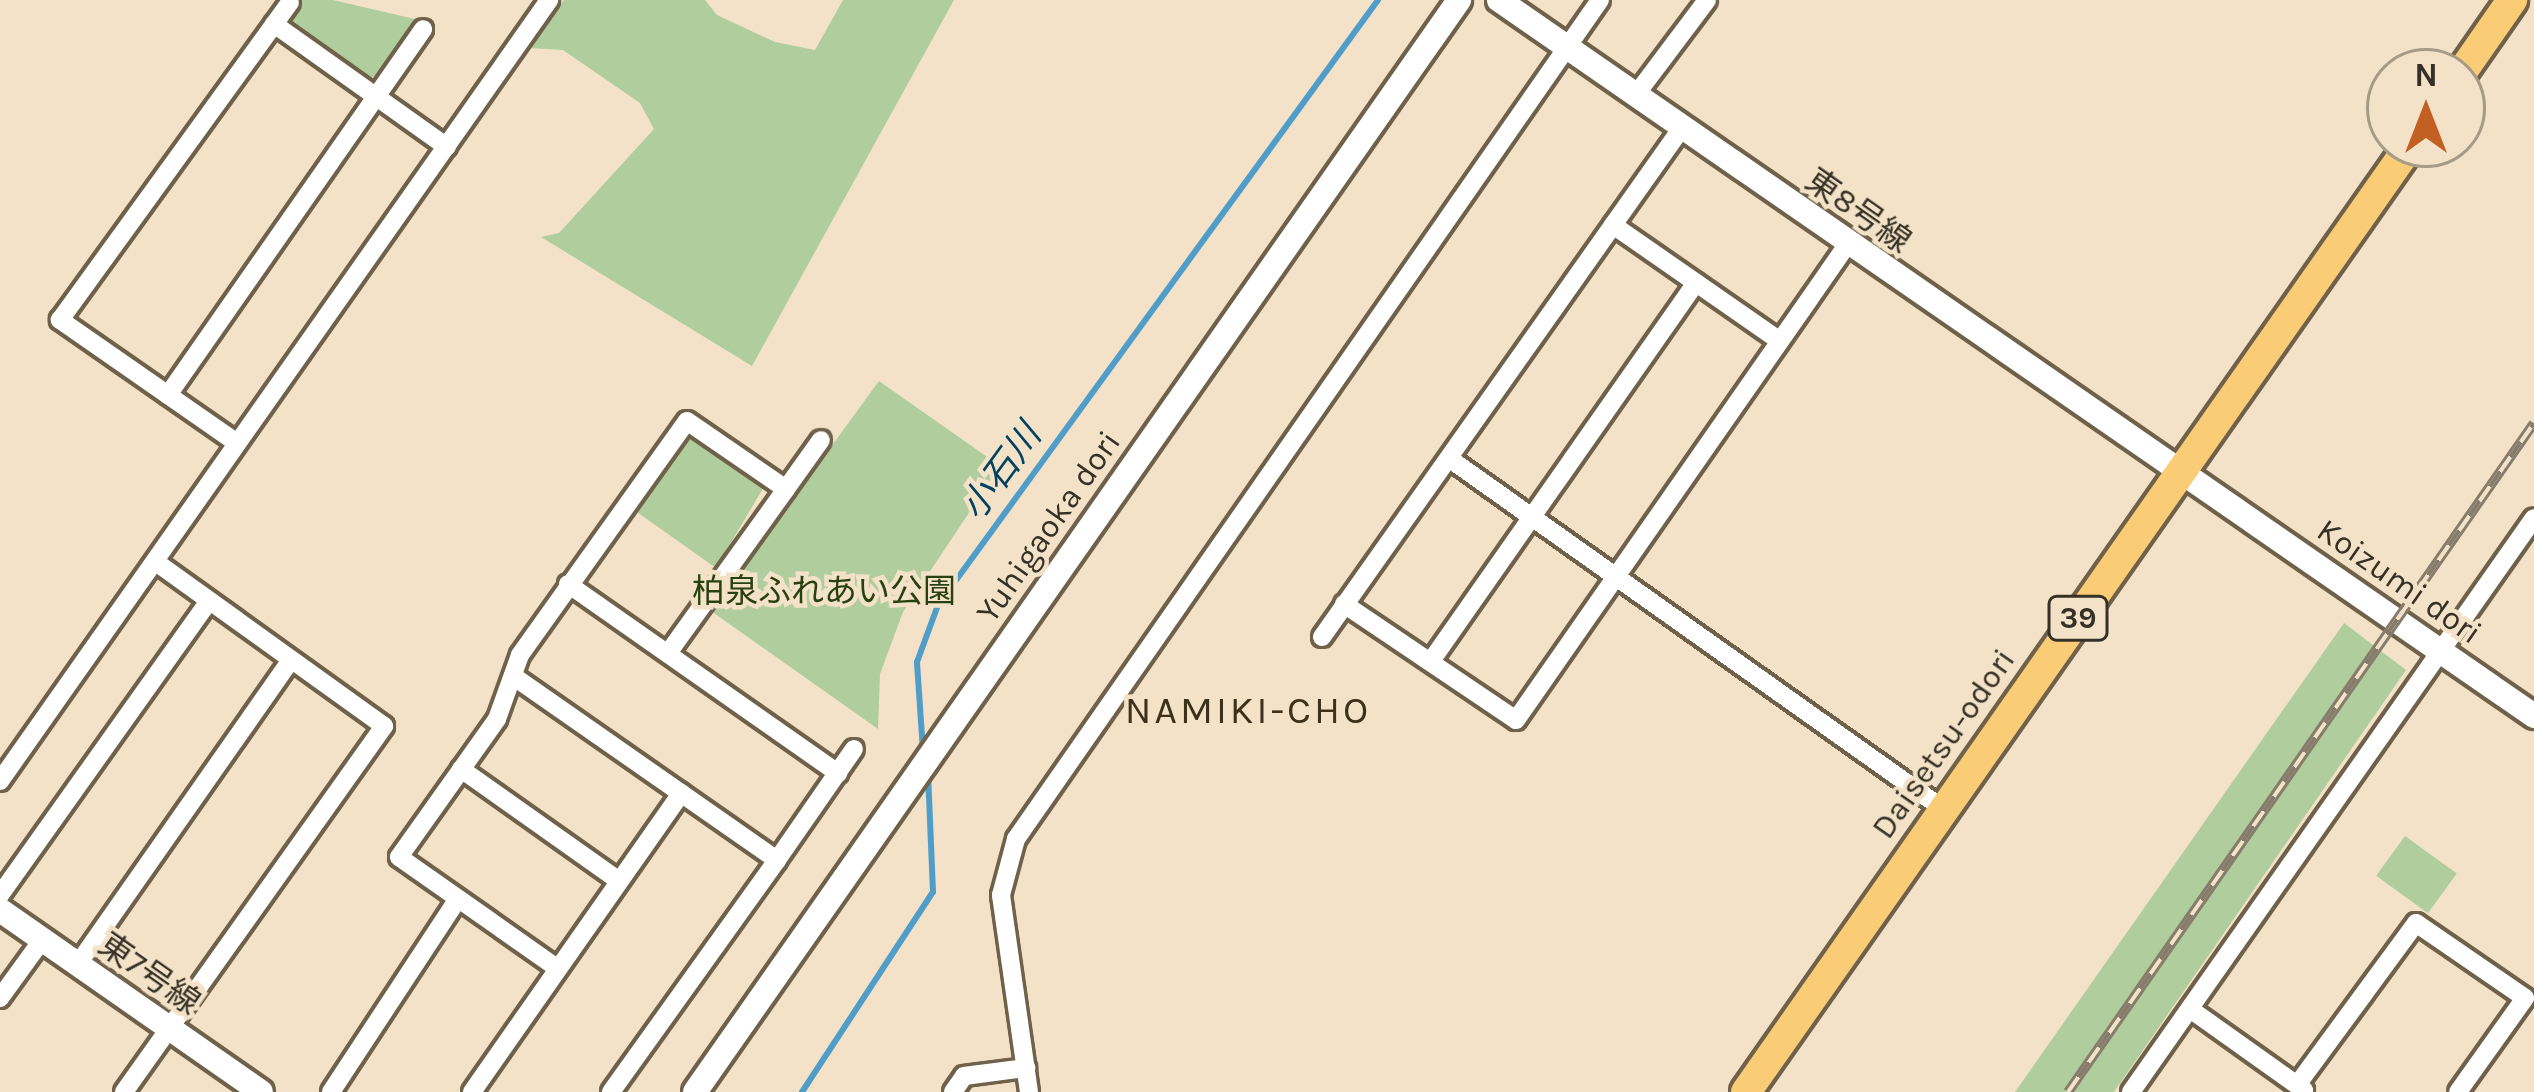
<!DOCTYPE html>
<meta charset="utf-8">
<style>
body{margin:0}
#map{position:relative;width:2534px;height:1092px;overflow:hidden;background:#f3e2c7;font-family:Karla,"Noto Sans JP",sans-serif}
div>[style]{position:absolute}
.green>*{inset:0;background:#b0cd9d;transform-origin:0 0}
.stream>*{height:6px;margin:-3px;padding:0 3px;transform-origin:3px;border-radius:3px;background:#509dc9}
.roads{filter:drop-shadow(3px 0 #6f614a) drop-shadow(-3px 0 #6f614a) drop-shadow(0 3px #6f614a) drop-shadow(0 -3px #6f614a)}
.minor>*{height:18px;margin:-9px;padding:0 9px;transform-origin:9px;border-radius:9px;background:#fff}
.tertiary>*{height:24px;margin:-12px;padding:0 12px;transform-origin:12px;border-radius:12px;background:#fff}
.trunk>*{height:30px;margin:-15px;padding:0 15px;transform-origin:15px;border-radius:15px;background:#fbcc76}
.rail>*{height:10px;margin-top:-5px;transform-origin:0;background:repeating-linear-gradient(90deg,#f3e2c7 0 18px,#877c6b 0 36px);box-sizing:border-box;border-block:3px solid #877c6b}
span{translate:-50% -50%;white-space:nowrap;text-align:center;line-height:1.15;-webkit-text-stroke:9px #f3e2c7;paint-order:stroke}
.shield-label span{padding:3px 9px;background:#f3e2c7;border:3px solid;border-radius:9px;-webkit-text-stroke-width:0}
.shield-label{font-size:30px;color:#363026;font-weight:700}
.street-label{font-size:33px;color:#363026}
.park-label{font-size:33px;color:#284111}
.water-label{font-size:36px;color:#004260;font-style:italic}
.quarter-label{font-size:39px;color:#3e311b;letter-spacing:3px}
.north{position:absolute;left:2366px;top:48px;width:120px;height:120px;box-sizing:border-box;background:#f3e2c7;border:3px solid #a79b87;border-radius:50%;rotate:0deg;font-size:33px;font-weight:700;line-height:48px;text-align:center;color:#363026}
.north::after{content:'';display:block;margin:auto;width:42px;height:54px;background:#c26023;clip-path:polygon(50% 0,100% 100%,50% 72%,0 100%)}
</style>
<div id="map">
<div class="green">
<div style="clip-path:polygon(298px 0,333px 0,419px 20px,380px 75px,369px 78px,291px 23px)"></div>
<div style="clip-path:polygon(564px 0,705px 0,717px 15px,775px 42px,815px 50px,843px 0,954px 0,752px 366px,541px 237px,559px 233px,654px 129px,640px 103px,563px 50px,529px 48px)"></div>
<div style="clip-path:polygon(879px 381px,1000px 466px,903px 612px,880px 674px,878px 729px,711px 611px)"></div>
<div style="clip-path:polygon(695px 434px,765px 485px,716px 568px,634px 510px,686px 436px)"></div>
<div style="clip-path:polygon(2344px 623px,2406px 670px,2114px 1092px,2015px 1092px)"></div>
<div style="left:2405px;top:836px;width:64px;height:49px;rotate:36deg"></div>
</div>
<div class="stream">
<div style="left:923px;top:751px;width:89px;rotate:-93.9deg"></div>
<div style="left:917px;top:662px;width:61px;rotate:-69.8deg"></div>
<div style="left:938px;top:605px;width:748px;rotate:-53.97deg"></div>
<div style="left:802px;top:1092px;width:239px;rotate:-56.8deg"></div>
<div style="left:933px;top:892px;width:117px;rotate:-92.4deg"></div>
</div>
<div class="roads">
<div class="minor">
<div style="left:274px;top:24px;width:212px;rotate:35.4deg"></div>
<div style="left:1638px;top:92px;width:115px;rotate:-53.1deg"></div>
<div style="left:1613px;top:225px;width:203px;rotate:34.8deg"></div>
<div style="left:168px;top:395px;width:446px;rotate:-55.1deg"></div>
<div style="left:237px;top:443px;width:216px;rotate:-145.2deg"></div>
<div style="left:60px;top:320px;width:392px;rotate:-54.1deg"></div>
<div style="left:1450px;top:459px;width:603px;rotate:35.35deg"></div>
<div style="left:786px;top:489px;width:60px;rotate:-54.5deg"></div>
<div style="left:568px;top:584px;width:330px;rotate:35deg"></div>
<div style="left:1344px;top:604px;width:207px;rotate:34deg"></div>
<div style="left:1516px;top:720px;width:579px;rotate:-55.13deg"></div>
<div style="left:1322px;top:637px;width:626px;rotate:-54.76deg"></div>
<div style="left:1431px;top:661px;width:462px;rotate:-55deg"></div>
<div style="left:513px;top:676px;width:322px;rotate:34.9deg"></div>
<div style="left:777px;top:860px;width:135px;rotate:-55.3deg"></div>
<div style="left:461px;top:769px;width:192px;rotate:35.3deg"></div>
<div style="left:0;top:781px;width:955px;rotate:-54.89deg"></div>
<div style="left:0;top:895px;width:361px;rotate:-54.6deg"></div>
<div style="left:78px;top:964px;width:371px;rotate:-55deg"></div>
<div style="left:557px;top:968px;width:193px;rotate:-144.9deg"></div>
<div style="left:399px;top:857px;width:169px;rotate:-54.6deg"></div>
<div style="left:497px;top:719px;width:68px;rotate:-70.2deg"></div>
<div style="left:520px;top:655px;width:287px;rotate:-54.5deg"></div>
<div style="left:687px;top:421px;width:120px;rotate:34.5deg"></div>
<div style="left:786px;top:489px;width:202px;rotate:125.7deg"></div>
<div style="left:0;top:998px;width:72px;rotate:-54.1deg"></div>
<div style="left:2190px;top:1009px;width:140px;rotate:35.4deg"></div>
<div style="left:2297px;top:1085px;width:201px;rotate:-53.7deg"></div>
<div style="left:2416px;top:923px;width:132px;rotate:34.5deg"></div>
<div style="left:2525px;top:998px;width:115px;rotate:125.5deg"></div>
<div style="left:124px;top:1092px;width:449px;rotate:-54.6deg"></div>
<div style="left:384px;top:726px;width:281px;rotate:-144.3deg"></div>
<div style="left:331px;top:1092px;width:230px;rotate:-56.7deg"></div>
<div style="left:472px;top:1092px;width:365px;rotate:-55deg"></div>
<div style="left:611px;top:1092px;width:285px;rotate:-54.4deg"></div>
<div style="left:953px;top:1092px;width:19px;rotate:-55deg"></div>
<div style="left:964px;top:1076px;width:63px;rotate:-7.4deg"></div>
<div style="left:1029px;top:1092px;width:199px;rotate:-98.1deg"></div>
<div style="left:1001px;top:895px;width:58px;rotate:-75deg"></div>
<div style="left:1016px;top:839px;width:1022px;rotate:-55.16deg"></div>
<div style="left:2131px;top:1092px;width:701px;rotate:-54.93deg"></div>
</div>
<div class="tertiary">
<div style="left:1499px;top:0;width:1259px;rotate:34.67deg"></div>
<div style="left:0;top:910px;width:318px;rotate:34.9deg"></div>
<div style="left:695px;top:1092px;width:1333px;rotate:-55.02deg"></div>
</div>
<div class="trunk">
<div style="left:2462px;top:72px;width:88px;rotate:-55.2deg"></div>
<div style="left:1746px;top:1092px;width:1158px;rotate:-54.95deg"></div>
</div>
</div>
<div class="rail">
<div style="left:2068px;top:1092px;width:815px;rotate:-55.14deg"></div>
</div>
<div class="shield-label">
<span style="left:2078px;top:618px">39</span>
</div>
<div class="street-label">
<span style="left:1858px;top:211px;rotate:35deg">東8号線</span>
<span style="left:1049px;top:527px;rotate:-55deg">Yuhigaoka dori</span>
<span style="left:2399px;top:582px;rotate:35deg">Koizumi dori</span>
<span style="left:1944px;top:744px;rotate:-55deg">Daisetsu-odori</span>
<span style="left:149px;top:974px;rotate:35deg">東7号線</span>
</div>
<div class="park-label">
<span style="left:824px;top:592px">柏泉ふれあい公園</span>
</div>
<div class="water-label">
<span style="left:1001px;top:472px;rotate:-54deg">小石川</span>
</div>
<div class="quarter-label">
<span style="left:1248px;top:710px">NAMIKI-CHO</span>
</div>
<div class="north">N</div>
</div>
